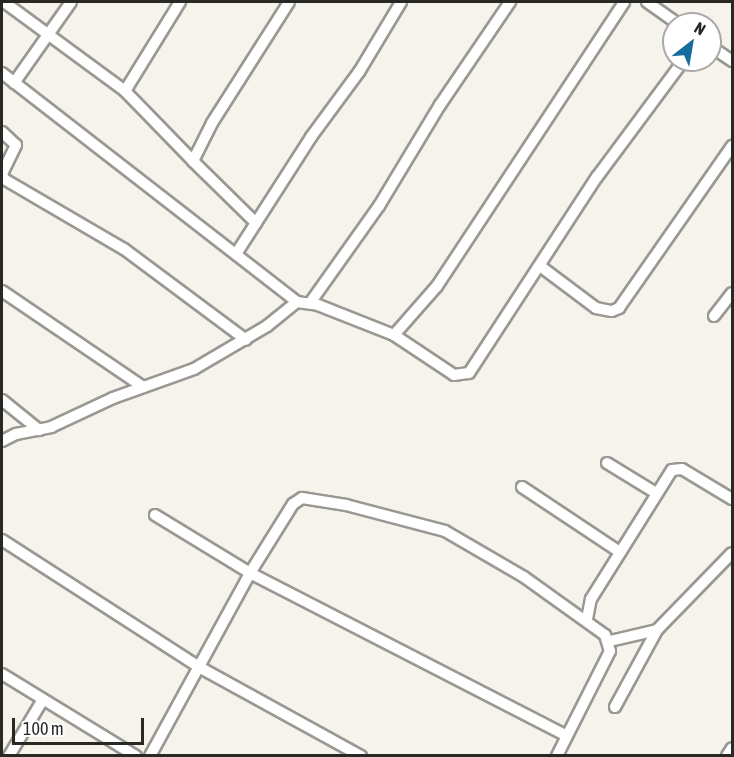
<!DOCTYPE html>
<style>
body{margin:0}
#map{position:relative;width:734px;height:757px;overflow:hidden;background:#f5f3ec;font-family:"Asap Condensed",sans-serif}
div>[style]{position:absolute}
.roads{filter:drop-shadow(2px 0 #9a9892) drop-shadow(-2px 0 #9a9892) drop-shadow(0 2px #9a9892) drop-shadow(0 -2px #9a9892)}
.street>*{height:10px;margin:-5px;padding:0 5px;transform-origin:5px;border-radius:5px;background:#fff}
span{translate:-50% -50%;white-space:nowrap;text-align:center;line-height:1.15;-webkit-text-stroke:6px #fff;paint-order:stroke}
.frame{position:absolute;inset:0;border:3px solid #282825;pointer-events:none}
.north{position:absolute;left:662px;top:12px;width:60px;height:60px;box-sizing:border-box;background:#fff;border:2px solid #a9a9a8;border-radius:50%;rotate:31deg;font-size:16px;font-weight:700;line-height:24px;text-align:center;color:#282825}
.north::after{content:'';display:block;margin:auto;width:21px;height:27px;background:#166c9c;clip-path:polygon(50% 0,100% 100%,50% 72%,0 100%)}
.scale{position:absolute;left:12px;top:718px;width:132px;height:27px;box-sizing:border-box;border:3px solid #282825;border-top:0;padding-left:8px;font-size:18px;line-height:21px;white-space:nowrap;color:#282825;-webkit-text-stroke:4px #fff;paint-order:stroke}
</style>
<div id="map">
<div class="roads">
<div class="street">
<div style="left:4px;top:2px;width:150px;rotate:36.3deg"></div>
<div style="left:125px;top:91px;width:98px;rotate:45.8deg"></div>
<div style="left:647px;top:2px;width:38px;rotate:35deg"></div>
<div style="left:710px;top:46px;width:27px;rotate:34deg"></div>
<div style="left:2px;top:73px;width:373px;rotate:37.8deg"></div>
<div style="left:14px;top:83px;width:99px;rotate:-54.9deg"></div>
<div style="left:125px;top:91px;width:105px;rotate:-58.3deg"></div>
<div style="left:2px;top:132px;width:19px;rotate:43deg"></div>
<div style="left:16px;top:145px;width:32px;rotate:116deg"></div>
<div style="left:2px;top:174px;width:5px;rotate:68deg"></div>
<div style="left:4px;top:179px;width:139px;rotate:30.3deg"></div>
<div style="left:124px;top:249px;width:152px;rotate:36.7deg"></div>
<div style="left:256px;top:223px;width:88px;rotate:-135.5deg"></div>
<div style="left:193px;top:161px;width:42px;rotate:-63.4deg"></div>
<div style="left:212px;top:123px;width:143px;rotate:-57.5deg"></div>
<div style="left:236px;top:254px;width:139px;rotate:-57.3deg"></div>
<div style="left:311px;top:137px;width:81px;rotate:-53.6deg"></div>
<div style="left:359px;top:72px;width:82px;rotate:-59deg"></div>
<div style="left:540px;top:266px;width:70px;rotate:36.9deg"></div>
<div style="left:596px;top:308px;width:16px;rotate:11deg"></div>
<div style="left:612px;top:311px;width:8px;rotate:-23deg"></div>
<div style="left:619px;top:308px;width:198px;rotate:-55.1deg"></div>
<div style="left:2px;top:291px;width:171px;rotate:34.2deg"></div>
<div style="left:310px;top:303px;width:119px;rotate:-54.6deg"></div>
<div style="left:379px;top:206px;width:118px;rotate:-58.9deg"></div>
<div style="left:440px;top:105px;width:125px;rotate:-55.8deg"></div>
<div style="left:714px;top:316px;width:29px;rotate:-52deg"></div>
<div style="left:394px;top:335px;width:72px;rotate:33.7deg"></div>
<div style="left:454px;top:375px;width:15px;rotate:-8deg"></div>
<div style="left:469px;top:373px;width:234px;rotate:-56.9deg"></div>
<div style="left:597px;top:177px;width:146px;rotate:-53.4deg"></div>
<div style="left:2px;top:400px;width:48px;rotate:39deg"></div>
<div style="left:2px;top:441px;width:16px;rotate:-27deg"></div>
<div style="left:16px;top:434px;width:36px;rotate:-11deg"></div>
<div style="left:51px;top:427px;width:68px;rotate:-25.1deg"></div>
<div style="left:113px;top:398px;width:86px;rotate:-19.7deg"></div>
<div style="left:194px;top:369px;width:85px;rotate:-30.5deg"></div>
<div style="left:267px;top:326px;width:38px;rotate:-39deg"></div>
<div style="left:297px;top:302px;width:21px;rotate:8deg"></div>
<div style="left:318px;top:305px;width:82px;rotate:21.5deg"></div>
<div style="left:394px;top:335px;width:65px;rotate:-48.7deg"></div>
<div style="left:437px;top:286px;width:340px;rotate:-56.6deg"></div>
<div style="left:607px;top:463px;width:57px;rotate:31.5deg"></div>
<div style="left:522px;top:487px;width:118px;rotate:33.6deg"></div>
<div style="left:155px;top:515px;width:111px;rotate:31.4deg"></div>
<div style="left:250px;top:573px;width:356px;rotate:27.2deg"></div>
<div style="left:2px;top:540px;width:234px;rotate:32.8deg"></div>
<div style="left:199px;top:667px;width:185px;rotate:28.8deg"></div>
<div style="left:587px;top:619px;width:20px;rotate:-79deg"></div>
<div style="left:591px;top:599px;width:152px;rotate:-57.9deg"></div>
<div style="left:672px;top:470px;width:10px;rotate:-6deg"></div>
<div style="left:682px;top:469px;width:58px;rotate:31deg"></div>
<div style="left:610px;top:641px;width:48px;rotate:-13.2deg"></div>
<div style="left:657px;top:630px;width:107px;rotate:-45.8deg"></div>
<div style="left:2px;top:674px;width:157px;rotate:31.5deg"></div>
<div style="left:615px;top:707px;width:88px;rotate:-61.4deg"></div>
<div style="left:9px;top:756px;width:64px;rotate:-59deg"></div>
<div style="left:150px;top:756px;width:209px;rotate:-61.3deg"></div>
<div style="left:250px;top:573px;width:81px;rotate:-58.1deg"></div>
<div style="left:293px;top:504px;width:11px;rotate:-34deg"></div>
<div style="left:302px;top:498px;width:45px;rotate:9deg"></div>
<div style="left:346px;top:505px;width:102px;rotate:14.7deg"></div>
<div style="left:445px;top:531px;width:91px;rotate:30.2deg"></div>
<div style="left:524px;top:577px;width:100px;rotate:35.6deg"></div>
<div style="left:605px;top:635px;width:17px;rotate:73deg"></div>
<div style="left:610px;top:651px;width:118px;rotate:116.8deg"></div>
<div style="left:727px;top:756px;width:9px;rotate:-58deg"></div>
</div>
</div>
<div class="frame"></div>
<div class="north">N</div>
<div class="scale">100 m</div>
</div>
